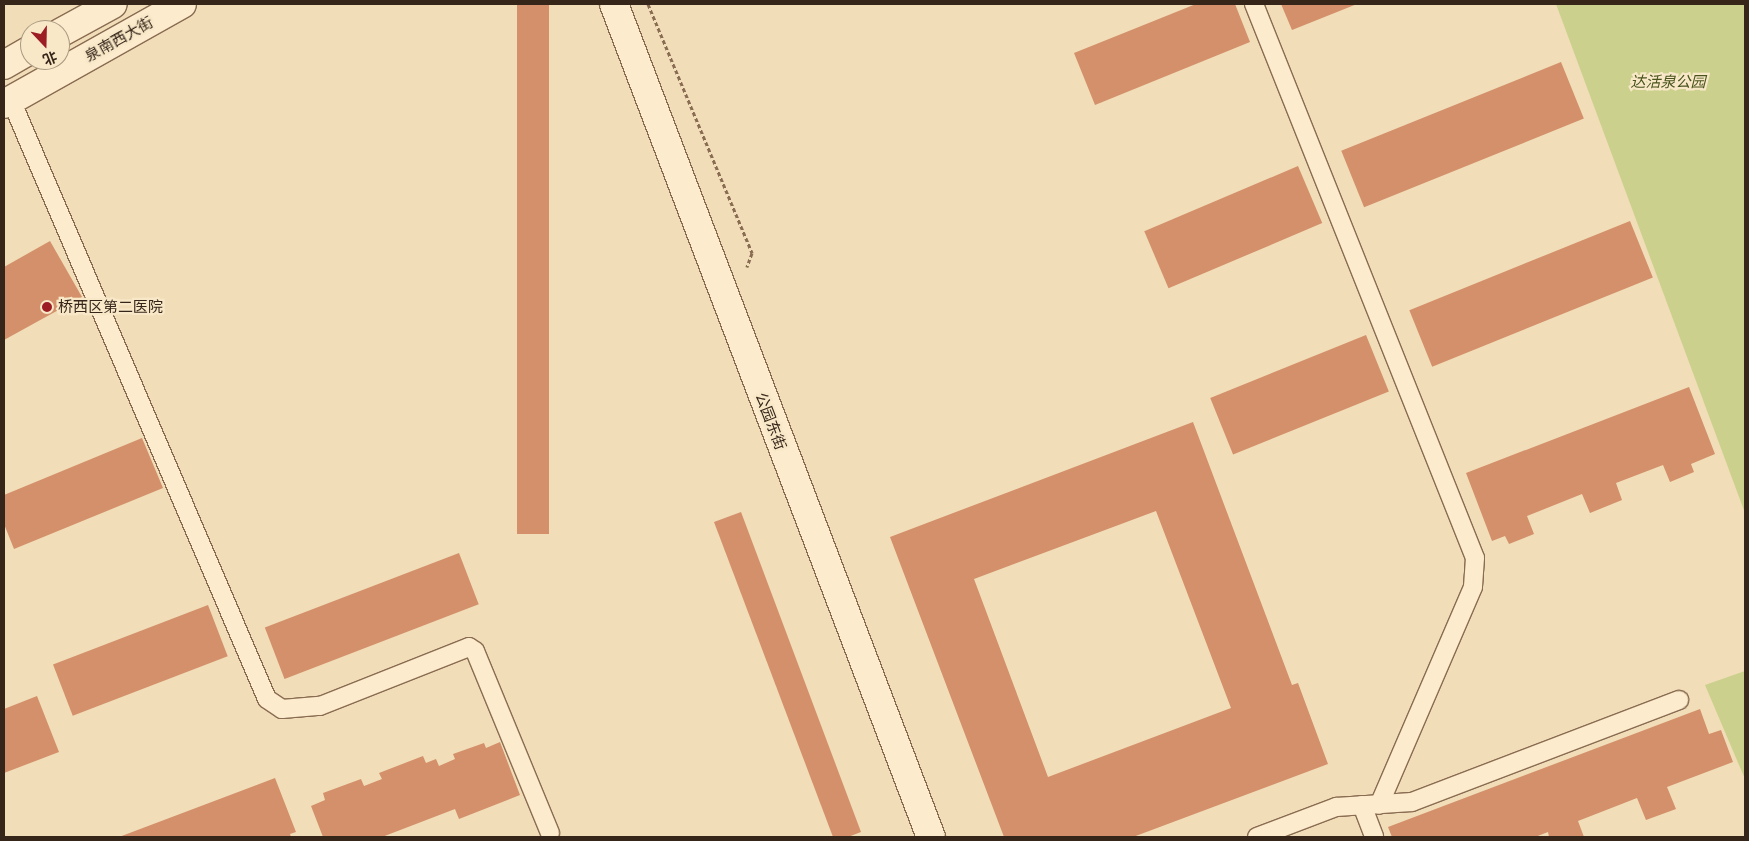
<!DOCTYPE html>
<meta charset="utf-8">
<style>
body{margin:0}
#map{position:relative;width:1749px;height:841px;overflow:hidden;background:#f1ddb8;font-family:"Noto Serif","Noto Sans SC",serif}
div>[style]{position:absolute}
.green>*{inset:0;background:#cbd08c}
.building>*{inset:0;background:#d3906a;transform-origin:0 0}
.path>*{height:3px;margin-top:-1.5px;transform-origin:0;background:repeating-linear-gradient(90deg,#896c52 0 4px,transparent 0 6.5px)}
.roads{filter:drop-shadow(1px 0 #896c52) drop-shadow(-1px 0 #896c52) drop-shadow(0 1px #896c52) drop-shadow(0 -1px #896c52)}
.lane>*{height:18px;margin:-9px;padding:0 9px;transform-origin:9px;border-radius:9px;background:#fcebcc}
.secondary>*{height:28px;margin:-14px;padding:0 14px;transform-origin:14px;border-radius:14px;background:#fcebcc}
.dots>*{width:14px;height:14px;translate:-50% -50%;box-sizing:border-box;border:2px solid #f8e8c8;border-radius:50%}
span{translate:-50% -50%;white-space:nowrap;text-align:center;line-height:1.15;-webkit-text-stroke:4.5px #f8e8c8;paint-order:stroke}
.street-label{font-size:15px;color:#362519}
.park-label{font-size:15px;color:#49541d;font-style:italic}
.poi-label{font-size:15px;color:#362519}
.left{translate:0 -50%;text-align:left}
.frame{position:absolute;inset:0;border:5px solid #362519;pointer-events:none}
.north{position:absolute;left:20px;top:20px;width:50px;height:50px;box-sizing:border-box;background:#f8e8c8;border:1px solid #aa9a82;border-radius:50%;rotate:159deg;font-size:14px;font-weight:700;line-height:20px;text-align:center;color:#362519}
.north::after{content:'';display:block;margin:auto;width:18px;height:22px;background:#9d1d25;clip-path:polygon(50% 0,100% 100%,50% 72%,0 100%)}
</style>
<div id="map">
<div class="green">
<div style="clip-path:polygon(1556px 4px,1745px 4px,1745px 513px)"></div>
<div style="clip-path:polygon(1745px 671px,1745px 779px,1705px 685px)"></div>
</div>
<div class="building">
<div style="left:517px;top:4px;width:32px;height:530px"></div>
<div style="clip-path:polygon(1196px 4px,1235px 4px,1250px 42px,1095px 105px,1074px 53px)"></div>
<div style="clip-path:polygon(1281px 4px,1357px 4px,1292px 30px)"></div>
<div style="left:1561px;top:62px;width:61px;height:237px;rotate:68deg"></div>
<div style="left:1298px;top:166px;width:62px;height:167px;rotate:67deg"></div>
<div style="left:1630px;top:221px;width:61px;height:238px;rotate:68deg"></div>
<div style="clip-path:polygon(50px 241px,82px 297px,4px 340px,4px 267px)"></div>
<div style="left:1366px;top:335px;width:61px;height:168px;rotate:68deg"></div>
<div style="clip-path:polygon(1689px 387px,1715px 454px,1691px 464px,1694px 472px,1670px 482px,1663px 465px,1616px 483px,1622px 500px,1590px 513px,1582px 494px,1527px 516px,1534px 534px,1509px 544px,1505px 536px,1492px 541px,1466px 473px)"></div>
<div style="clip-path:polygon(evenodd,1193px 422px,1292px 685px,1298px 683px,1328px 764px,1133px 837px,1004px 837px,890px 537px,1193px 422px,1156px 511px,1231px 708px,1048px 777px,974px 579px,1156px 511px)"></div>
<div style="clip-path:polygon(142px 438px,163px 488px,14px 549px,4px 524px,4px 495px)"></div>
<div style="clip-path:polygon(741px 512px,861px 832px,848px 837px,833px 837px,714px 522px)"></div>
<div style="left:459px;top:553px;width:55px;height:208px;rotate:69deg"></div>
<div style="left:208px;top:605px;width:55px;height:166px;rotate:69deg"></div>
<div style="clip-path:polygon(37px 696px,59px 752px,4px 773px,4px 709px)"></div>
<div style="clip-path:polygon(1700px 709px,1709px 734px,1721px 730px,1733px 762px,1667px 787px,1676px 809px,1646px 820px,1637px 798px,1578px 821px,1584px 837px,1549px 837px,1548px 832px,1535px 837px,1392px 837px,1388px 827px)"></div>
<div style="clip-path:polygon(500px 742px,520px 795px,459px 819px,455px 809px,382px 837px,323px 837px,311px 806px,325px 800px,323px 793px,361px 779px,364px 786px,382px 779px,379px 773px,423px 756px,426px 763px,436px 759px,439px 766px,455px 759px,453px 754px,484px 743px,486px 748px)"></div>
<div style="clip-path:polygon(275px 778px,296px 832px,290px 834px,291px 837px,119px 837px)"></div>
</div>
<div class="path">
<div style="left:648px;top:4px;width:270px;rotate:67.3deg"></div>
<div style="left:752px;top:253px;width:15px;rotate:110deg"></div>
</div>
<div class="roads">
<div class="lane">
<div style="left:1254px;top:4px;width:596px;rotate:68.25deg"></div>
<div style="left:1475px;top:558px;width:29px;rotate:94deg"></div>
<div style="left:1473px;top:587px;width:237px;rotate:113.3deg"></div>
<div style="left:11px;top:100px;width:651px;rotate:66.86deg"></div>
<div style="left:267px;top:699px;width:18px;rotate:34deg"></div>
<div style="left:282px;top:709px;width:38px;rotate:-5deg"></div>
<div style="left:320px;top:706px;width:160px;rotate:-21.6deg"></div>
<div style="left:469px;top:647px;width:7px;rotate:34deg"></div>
<div style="left:475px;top:651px;width:197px;rotate:67.6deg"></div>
<div style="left:1362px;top:805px;width:34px;rotate:69deg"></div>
<div style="left:1257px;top:837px;width:85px;rotate:-20.8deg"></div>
<div style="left:1336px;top:807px;width:76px;rotate:-3.8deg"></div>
<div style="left:1412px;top:802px;width:286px;rotate:-20.9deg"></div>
</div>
<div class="secondary">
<div style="left:614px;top:4px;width:891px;rotate:69.17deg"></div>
<div style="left:60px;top:33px;width:60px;rotate:-28.7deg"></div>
<div style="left:4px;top:65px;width:30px;rotate:-30deg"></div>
<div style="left:4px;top:104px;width:204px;rotate:-29.3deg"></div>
</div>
</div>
<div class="dots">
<div style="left:47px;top:307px;background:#9d1d25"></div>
</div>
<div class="street-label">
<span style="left:119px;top:39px;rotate:-29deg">泉南西大街</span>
<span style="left:771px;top:421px;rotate:69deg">公园东街</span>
</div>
<div class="park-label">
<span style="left:1668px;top:82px">达活泉公园</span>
</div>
<div class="poi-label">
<span class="left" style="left:58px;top:307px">桥西区第二医院</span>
</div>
<div class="frame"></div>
<div class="north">北</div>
</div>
